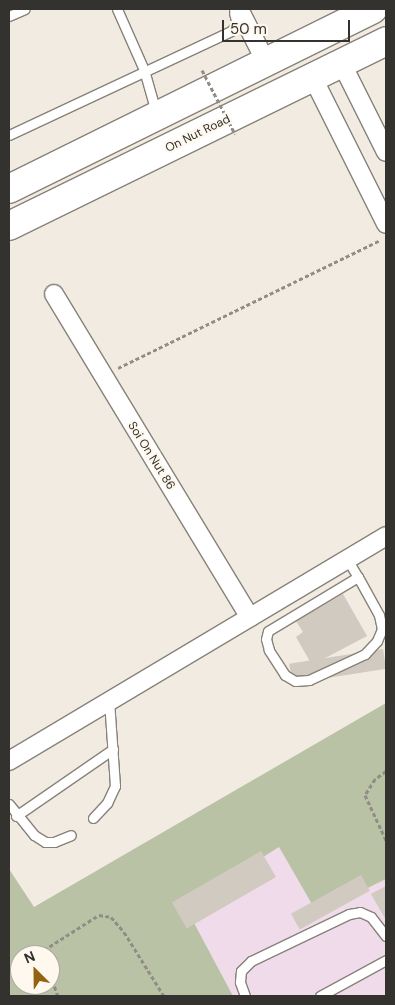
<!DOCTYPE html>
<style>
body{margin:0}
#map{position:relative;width:395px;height:1005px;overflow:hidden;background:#f1ebe2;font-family:"DM Sans",sans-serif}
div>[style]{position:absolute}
.commercial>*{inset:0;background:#f0dbea}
.green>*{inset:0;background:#bac2a6}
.building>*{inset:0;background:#d0cac1;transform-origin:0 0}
.path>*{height:3px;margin-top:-1.5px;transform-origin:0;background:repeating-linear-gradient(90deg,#918d86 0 4px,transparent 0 6.5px)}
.roads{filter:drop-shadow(1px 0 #878279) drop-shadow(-1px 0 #878279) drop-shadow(0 1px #878279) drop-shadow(0 -1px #878279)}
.lane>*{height:9px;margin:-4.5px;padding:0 4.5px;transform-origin:4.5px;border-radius:4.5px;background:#fff}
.street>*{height:18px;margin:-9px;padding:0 9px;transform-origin:9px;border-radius:9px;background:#fff}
.primary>*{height:28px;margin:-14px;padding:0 14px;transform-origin:14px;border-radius:14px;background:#fff}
.path-bridge>*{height:3px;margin-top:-1.5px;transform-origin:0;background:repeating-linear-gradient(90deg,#918d86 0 4px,transparent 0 6.5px)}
span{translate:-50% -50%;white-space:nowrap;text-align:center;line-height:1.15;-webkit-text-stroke:4.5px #fef8ef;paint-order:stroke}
.street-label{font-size:12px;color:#34322e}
.frame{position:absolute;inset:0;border:10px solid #34322e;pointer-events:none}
.north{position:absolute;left:10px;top:945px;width:50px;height:50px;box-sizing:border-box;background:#fef8ef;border:1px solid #ada9a2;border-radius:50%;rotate:337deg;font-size:14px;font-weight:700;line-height:20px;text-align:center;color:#34322e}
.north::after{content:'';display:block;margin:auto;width:18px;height:22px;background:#926310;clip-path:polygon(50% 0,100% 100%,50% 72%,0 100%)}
.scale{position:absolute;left:222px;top:20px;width:128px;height:22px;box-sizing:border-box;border:2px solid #34322e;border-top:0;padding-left:6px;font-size:15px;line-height:18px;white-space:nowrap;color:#34322e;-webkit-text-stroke:4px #fef8ef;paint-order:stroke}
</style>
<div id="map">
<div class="commercial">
<div style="clip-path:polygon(279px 847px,317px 913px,386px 879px,386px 996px,233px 996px,185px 906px)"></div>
</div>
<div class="green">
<div style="clip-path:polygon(evenodd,386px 703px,386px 879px,317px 913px,279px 847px,185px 906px,233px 996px,9px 996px,9px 869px,34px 907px,386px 703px,20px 955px,50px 955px,50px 985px,20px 985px,20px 955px)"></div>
</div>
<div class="building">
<div style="clip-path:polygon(343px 594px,367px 636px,312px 665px,296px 637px,303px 632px,296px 621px)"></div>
<div style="left:383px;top:649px;width:20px;height:95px;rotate:81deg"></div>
<div style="left:261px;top:851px;width:30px;height:103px;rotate:60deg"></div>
<div style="left:361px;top:875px;width:18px;height:80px;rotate:61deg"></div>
<div style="clip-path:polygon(386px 886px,386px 920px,371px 894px)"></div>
</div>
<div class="path">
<div style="left:118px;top:368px;width:292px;rotate:-26deg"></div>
<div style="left:386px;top:771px;width:14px;rotate:144deg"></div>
<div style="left:375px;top:779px;width:19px;rotate:122deg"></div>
<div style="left:365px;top:795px;width:50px;rotate:65deg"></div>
<div style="left:45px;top:955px;width:5px;rotate:-101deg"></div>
<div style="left:44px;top:950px;width:65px;rotate:-32.5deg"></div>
<div style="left:99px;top:915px;width:12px;rotate:9deg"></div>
<div style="left:111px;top:917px;width:20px;rotate:49deg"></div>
<div style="left:124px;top:932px;width:75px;rotate:58deg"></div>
<div style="left:50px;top:974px;width:23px;rotate:70deg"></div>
</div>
<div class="roads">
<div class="lane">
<div style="left:117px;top:9px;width:67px;rotate:66.1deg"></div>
<div style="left:144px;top:70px;width:44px;rotate:74.1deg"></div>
<div style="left:9px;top:16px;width:17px;rotate:-24deg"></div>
<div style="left:9px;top:135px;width:245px;rotate:-25.1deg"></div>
<div style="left:231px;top:31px;width:9px;rotate:-49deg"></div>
<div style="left:237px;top:24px;width:11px;rotate:-105deg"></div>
<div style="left:347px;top:559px;width:21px;rotate:59deg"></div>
<div style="left:358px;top:577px;width:43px;rotate:61.1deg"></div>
<div style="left:379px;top:615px;width:14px;rotate:78deg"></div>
<div style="left:382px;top:629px;width:13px;rotate:113deg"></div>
<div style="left:377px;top:641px;width:18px;rotate:133deg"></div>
<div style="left:365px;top:654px;width:62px;rotate:155.1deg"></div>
<div style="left:309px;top:680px;width:14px;rotate:176deg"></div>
<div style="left:295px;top:681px;width:12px;rotate:-149deg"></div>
<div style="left:285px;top:675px;width:30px;rotate:-123deg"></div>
<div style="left:269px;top:650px;width:11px;rotate:-105deg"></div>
<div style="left:266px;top:639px;width:8px;rotate:-76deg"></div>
<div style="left:268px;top:631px;width:105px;rotate:-31deg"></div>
<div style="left:9px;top:804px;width:40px;rotate:51deg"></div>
<div style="left:34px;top:835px;width:13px;rotate:32deg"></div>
<div style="left:45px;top:842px;width:9px"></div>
<div style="left:54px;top:842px;width:18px;rotate:-22deg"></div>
<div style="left:16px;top:816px;width:118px;rotate:-34.6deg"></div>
<div style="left:93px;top:818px;width:21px;rotate:-47deg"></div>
<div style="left:107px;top:803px;width:19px;rotate:-65deg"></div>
<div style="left:115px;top:786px;width:86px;rotate:-94deg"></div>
<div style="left:245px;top:996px;width:15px;rotate:-110deg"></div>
<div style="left:240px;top:982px;width:11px;rotate:-85deg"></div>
<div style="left:241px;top:971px;width:14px;rotate:-45deg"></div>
<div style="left:251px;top:961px;width:109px;rotate:-25.6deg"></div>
<div style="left:349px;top:914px;width:11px;rotate:-10deg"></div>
<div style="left:360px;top:912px;width:12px;rotate:24deg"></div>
<div style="left:371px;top:917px;width:24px;rotate:52deg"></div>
<div style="left:320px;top:996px;width:75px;rotate:-28.6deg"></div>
</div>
<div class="street">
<div style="left:239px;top:9px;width:59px;rotate:63deg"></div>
<div style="left:342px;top:64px;width:98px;rotate:63.4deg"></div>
<div style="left:313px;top:78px;width:163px;rotate:63.4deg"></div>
<div style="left:54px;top:294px;width:378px;rotate:58.8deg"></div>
<div style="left:9px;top:761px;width:439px;rotate:-30.8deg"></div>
</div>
<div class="primary">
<div style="left:9px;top:189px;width:406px;rotate:-26.3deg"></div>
<div style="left:9px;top:226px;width:420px;rotate:-26.1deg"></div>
</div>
</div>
<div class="path-bridge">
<div style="left:202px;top:70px;width:72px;rotate:62.7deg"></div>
</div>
<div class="street-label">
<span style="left:198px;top:134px;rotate:-26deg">On Nut Road</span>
<span style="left:151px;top:456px;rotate:58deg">Soi On Nut 86</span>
</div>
<div class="frame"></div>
<div class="north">N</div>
<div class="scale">50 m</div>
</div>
